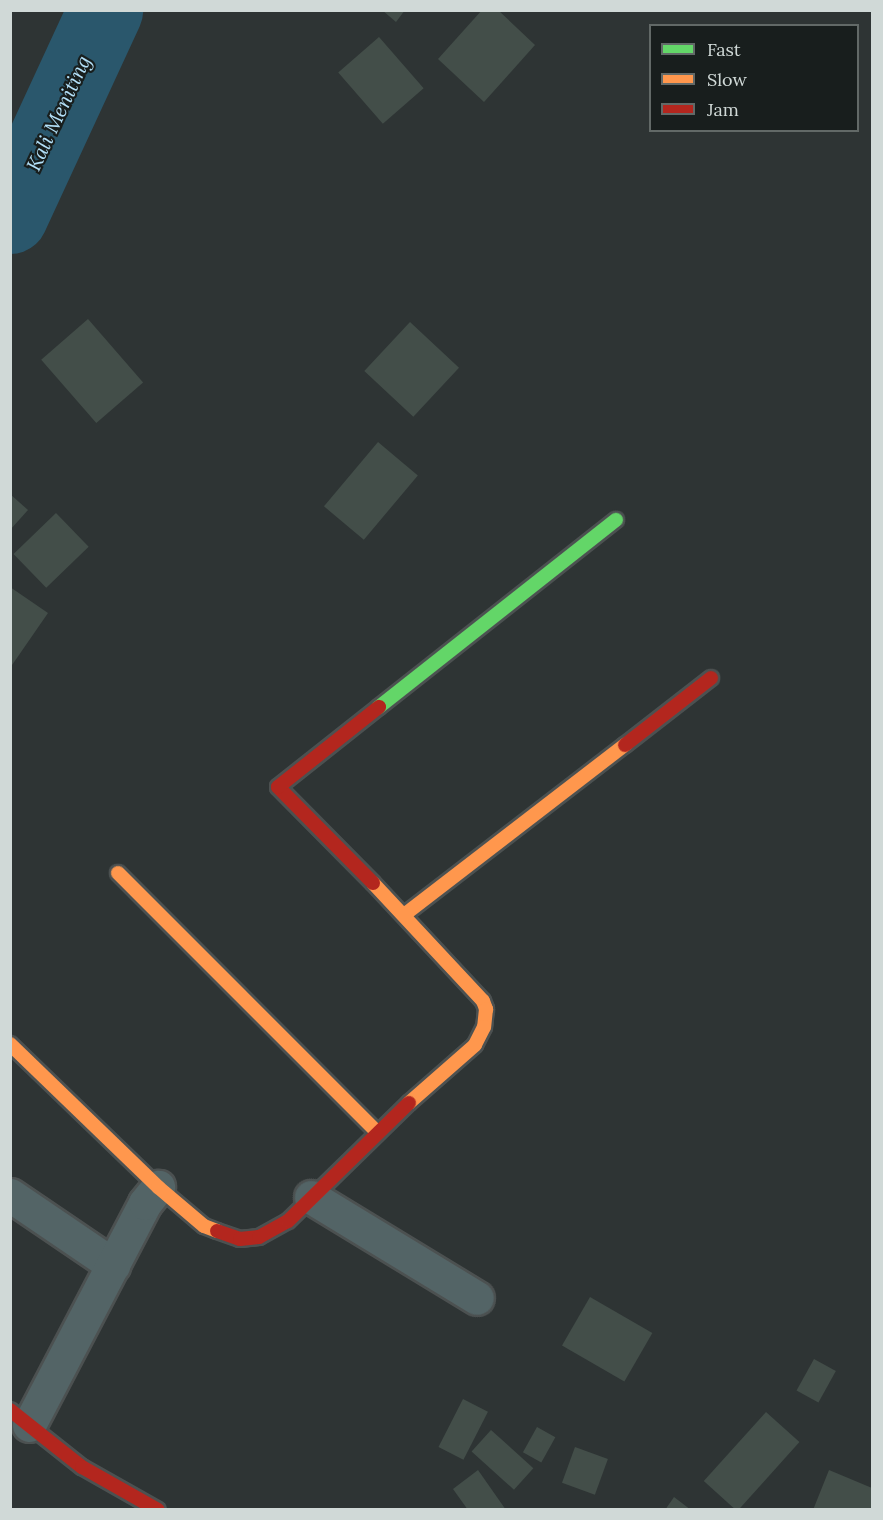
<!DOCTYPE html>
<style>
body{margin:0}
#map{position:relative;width:883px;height:1520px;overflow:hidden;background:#2e3434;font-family:Lora,serif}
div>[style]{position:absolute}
.river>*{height:75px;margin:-37.5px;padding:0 37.5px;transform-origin:37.5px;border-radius:37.5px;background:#2a576c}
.building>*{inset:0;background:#434e49;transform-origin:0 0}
.roads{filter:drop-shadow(2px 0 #4c5151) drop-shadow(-2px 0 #4c5151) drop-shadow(0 2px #4c5151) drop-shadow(0 -2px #4c5151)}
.street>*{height:33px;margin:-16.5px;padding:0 16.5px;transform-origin:16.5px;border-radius:16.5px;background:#536466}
.fast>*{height:14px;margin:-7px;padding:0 7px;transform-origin:7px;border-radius:7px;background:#63d668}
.slow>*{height:14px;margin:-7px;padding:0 7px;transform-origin:7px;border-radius:7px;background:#ff974d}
.jam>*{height:14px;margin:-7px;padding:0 7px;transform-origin:7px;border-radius:7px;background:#b3261e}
span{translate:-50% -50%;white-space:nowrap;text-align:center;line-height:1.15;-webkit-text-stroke:4.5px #181e1d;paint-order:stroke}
.water-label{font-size:20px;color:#b3e0f8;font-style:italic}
.frame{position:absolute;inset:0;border:12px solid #d0d9d7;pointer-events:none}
.legend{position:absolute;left:649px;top:24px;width:210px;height:108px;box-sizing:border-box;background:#181e1d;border:2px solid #626967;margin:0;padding:8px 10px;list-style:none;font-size:18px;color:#d0d9d7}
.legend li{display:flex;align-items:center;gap:12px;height:30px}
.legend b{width:30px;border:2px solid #626967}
</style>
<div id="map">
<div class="river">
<div style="left:10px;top:216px;width:227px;rotate:-65.2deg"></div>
</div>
<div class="building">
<div style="clip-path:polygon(382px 10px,405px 10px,396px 22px)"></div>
<div style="clip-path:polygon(482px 10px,498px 10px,535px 45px,484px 102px,438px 59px)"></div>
<div style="left:379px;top:37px;width:68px;height:54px;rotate:49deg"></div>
<div style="left:88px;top:319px;width:84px;height:62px;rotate:49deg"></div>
<div style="left:410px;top:322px;width:67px;height:67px;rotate:43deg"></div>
<div style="left:378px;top:442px;width:52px;height:84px;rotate:40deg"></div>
<div style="clip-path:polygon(10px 494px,28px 510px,10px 530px)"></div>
<div style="left:56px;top:513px;width:47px;height:59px;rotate:46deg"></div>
<div style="clip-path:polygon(10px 587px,48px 613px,10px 668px)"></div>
<div style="left:590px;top:1297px;width:72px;height:56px;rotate:30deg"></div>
<div style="left:814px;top:1359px;width:25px;height:36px;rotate:29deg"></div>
<div style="left:463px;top:1399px;width:28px;height:54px;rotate:27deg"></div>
<div style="left:766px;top:1412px;width:45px;height:93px;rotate:42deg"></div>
<div style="left:537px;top:1427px;width:21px;height:29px;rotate:29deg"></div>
<div style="left:491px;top:1430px;width:57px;height:29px;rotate:42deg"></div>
<div style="left:575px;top:1447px;width:35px;height:38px;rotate:20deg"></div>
<div style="clip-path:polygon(478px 1470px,506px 1510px,468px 1510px,453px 1489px)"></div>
<div style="clip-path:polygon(829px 1470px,872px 1488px,872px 1510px,813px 1510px)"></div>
<div style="clip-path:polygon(674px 1497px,691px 1510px,665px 1510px)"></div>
</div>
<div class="roads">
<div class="street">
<div style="left:10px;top:1195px;width:125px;rotate:34.2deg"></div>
<div style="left:311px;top:1197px;width:194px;rotate:31.3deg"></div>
<div style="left:29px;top:1425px;width:250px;rotate:-62.4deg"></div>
<div style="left:145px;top:1203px;width:21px;rotate:-51deg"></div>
</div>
<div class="fast">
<div style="left:379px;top:707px;width:302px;rotate:-38.3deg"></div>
</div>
<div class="slow">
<div style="left:118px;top:873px;width:366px;rotate:45deg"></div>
<div style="left:373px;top:883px;width:161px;rotate:47deg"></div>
<div style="left:483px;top:1001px;width:9px;rotate:69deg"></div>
<div style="left:486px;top:1009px;width:18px;rotate:96deg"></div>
<div style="left:484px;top:1027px;width:20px;rotate:117deg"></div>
<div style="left:475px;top:1045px;width:88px;rotate:138.7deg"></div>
<div style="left:404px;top:915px;width:279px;rotate:-37.6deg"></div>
<div style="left:10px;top:1044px;width:206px;rotate:44deg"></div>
<div style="left:158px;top:1187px;width:60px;rotate:40.3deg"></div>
<div style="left:204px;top:1226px;width:14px;rotate:21deg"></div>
</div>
<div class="jam">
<div style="left:625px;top:745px;width:109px;rotate:-37.9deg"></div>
<div style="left:373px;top:883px;width:135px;rotate:-134.7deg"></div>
<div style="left:278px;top:787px;width:129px;rotate:-38.4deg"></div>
<div style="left:217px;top:1231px;width:24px;rotate:19deg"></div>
<div style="left:240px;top:1239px;width:19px;rotate:-6deg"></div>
<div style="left:259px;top:1237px;width:33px;rotate:-29deg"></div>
<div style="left:288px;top:1221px;width:169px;rotate:-44.3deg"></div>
<div style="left:10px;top:1410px;width:92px;rotate:38.4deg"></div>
<div style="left:82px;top:1467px;width:87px;rotate:29.5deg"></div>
</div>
</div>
<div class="water-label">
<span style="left:58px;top:113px;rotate:-65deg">Kali Meniting</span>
</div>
<div class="frame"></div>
<ul class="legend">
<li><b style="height:8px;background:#63d668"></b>Fast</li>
<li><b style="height:8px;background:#ff974d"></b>Slow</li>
<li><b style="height:8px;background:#b3261e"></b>Jam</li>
</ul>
</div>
